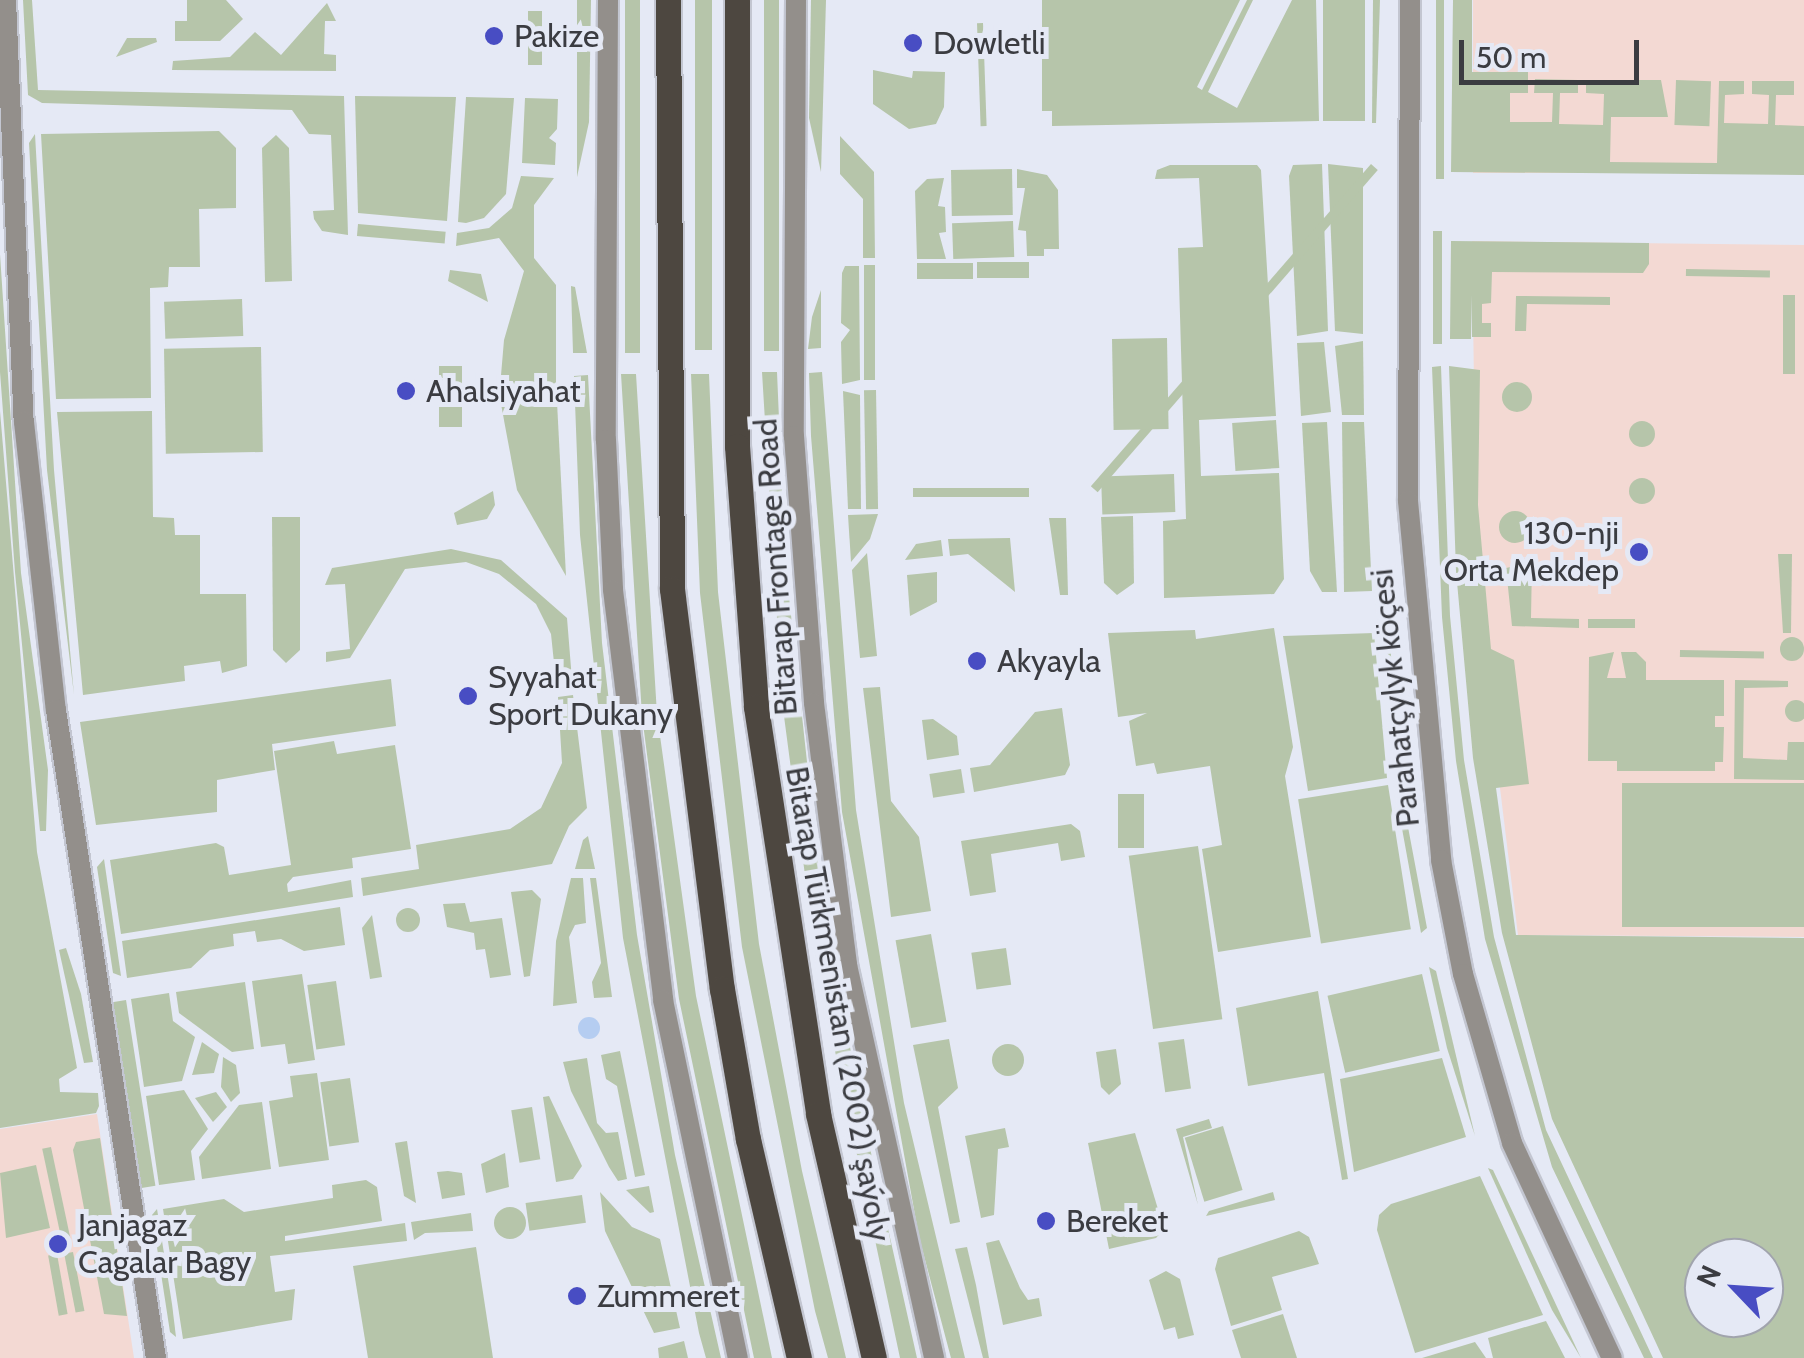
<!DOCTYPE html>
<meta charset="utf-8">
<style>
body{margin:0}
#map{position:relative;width:1804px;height:1358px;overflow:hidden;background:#e5e9f5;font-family:Cabin,sans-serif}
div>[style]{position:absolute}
.education>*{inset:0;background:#f3d9d3;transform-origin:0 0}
.green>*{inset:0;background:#b6c5aa;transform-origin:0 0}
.round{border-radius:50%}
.water>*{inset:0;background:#b5cdf1}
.roads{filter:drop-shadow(2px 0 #c3c6d1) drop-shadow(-2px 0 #c3c6d1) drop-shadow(0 2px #c3c6d1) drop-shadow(0 -2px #c3c6d1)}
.street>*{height:20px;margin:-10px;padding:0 10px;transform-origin:10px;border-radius:10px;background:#938f8b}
.primary>*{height:25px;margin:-12.5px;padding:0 12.5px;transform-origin:12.5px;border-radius:12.5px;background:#4d4740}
.dots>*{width:28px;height:28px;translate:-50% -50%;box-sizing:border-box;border:5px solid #e5e9f5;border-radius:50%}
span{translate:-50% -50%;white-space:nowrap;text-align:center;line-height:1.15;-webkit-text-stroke:10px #e5e9f5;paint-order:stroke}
.poi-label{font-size:32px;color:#3b3c41}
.left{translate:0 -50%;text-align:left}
.right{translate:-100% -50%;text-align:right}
.street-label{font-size:32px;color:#3b3c41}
.north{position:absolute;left:1684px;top:1238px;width:100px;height:100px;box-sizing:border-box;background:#e5e9f5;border:2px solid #a1a4ad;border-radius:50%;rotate:295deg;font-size:28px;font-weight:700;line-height:40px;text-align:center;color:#3b3c41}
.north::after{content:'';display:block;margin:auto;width:35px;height:45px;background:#484dc3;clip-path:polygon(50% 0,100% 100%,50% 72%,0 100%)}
.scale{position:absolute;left:1459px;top:40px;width:180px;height:45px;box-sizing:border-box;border:5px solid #3b3c41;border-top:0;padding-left:12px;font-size:30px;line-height:35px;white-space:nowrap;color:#3b3c41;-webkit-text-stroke:8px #e5e9f5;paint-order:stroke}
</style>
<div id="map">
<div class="education">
<div style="left:1473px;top:0;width:331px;height:173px"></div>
<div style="clip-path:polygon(1472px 241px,1804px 245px,1804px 937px,1518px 935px,1477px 600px)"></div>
<div style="clip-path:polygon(97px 1114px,134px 1358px,0 1358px,0 1129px)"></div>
</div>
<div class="green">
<div style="clip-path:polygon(23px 0,32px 0,38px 90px,344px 96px,348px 235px,322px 231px,314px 219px,313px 211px,334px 210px,331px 135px,309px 134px,292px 110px,42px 103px,28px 95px)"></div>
<div style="clip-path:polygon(187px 0,226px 0,243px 19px,220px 41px,175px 41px,175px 21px,187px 21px)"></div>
<div style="clip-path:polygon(577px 0,591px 0,589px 122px,577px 177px)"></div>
<div style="left:625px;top:0;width:15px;height:353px"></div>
<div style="left:695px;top:0;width:17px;height:350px"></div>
<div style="left:764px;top:0;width:15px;height:351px"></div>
<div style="clip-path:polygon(811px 0,826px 0,821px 172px,809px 118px)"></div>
<div style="clip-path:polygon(1042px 0,1240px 0,1197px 87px,1202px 90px,1247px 0,1253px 0,1208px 92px,1237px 108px,1292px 0,1316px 0,1319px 121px,1052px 126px,1052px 111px,1042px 111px)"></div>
<div style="left:1323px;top:0;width:42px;height:121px"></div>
<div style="clip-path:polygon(1373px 0,1380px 0,1376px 123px,1372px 123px)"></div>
<div style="left:1436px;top:0;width:8px;height:179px"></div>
<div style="clip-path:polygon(1453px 0,1472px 0,1472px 72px,1528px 72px,1528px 93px,1510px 93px,1510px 122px,1552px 122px,1553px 93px,1534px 93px,1535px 79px,1578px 80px,1578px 93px,1560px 93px,1559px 124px,1603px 125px,1604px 94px,1586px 93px,1586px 80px,1661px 80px,1668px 117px,1611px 117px,1610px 162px,1717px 163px,1719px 81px,1744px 81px,1744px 94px,1725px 95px,1724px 123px,1768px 124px,1769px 95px,1752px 94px,1752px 81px,1794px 81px,1794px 95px,1776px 95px,1775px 125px,1804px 126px,1804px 175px,1451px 172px)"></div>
<div style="clip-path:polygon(327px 3px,336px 21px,325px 21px,324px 54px,336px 55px,336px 71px,172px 70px,173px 61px,230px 57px,255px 32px,281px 55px)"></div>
<div style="left:528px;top:11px;width:14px;height:54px"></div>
<div style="left:983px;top:23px;width:103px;height:6px;rotate:88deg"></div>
<div style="clip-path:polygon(127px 38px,156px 38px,157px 42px,116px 57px)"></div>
<div style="clip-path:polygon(873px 70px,912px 78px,913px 71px,945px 72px,944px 107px,936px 124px,909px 129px,873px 104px)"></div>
<div style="left:1676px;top:80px;width:35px;height:45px;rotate:2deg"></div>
<div style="clip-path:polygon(355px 96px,456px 97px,447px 221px,358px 213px)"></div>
<div style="clip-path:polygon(466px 97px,514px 98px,506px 194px,484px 218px,466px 223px,458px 222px)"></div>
<div style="clip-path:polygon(525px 98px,558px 99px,557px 129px,549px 138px,556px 143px,555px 165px,522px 163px)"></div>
<div style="clip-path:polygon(219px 131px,236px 148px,236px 208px,199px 209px,200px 267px,169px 267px,168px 287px,150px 288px,151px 398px,56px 399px,41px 134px)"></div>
<div style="clip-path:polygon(35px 134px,54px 470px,74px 695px,47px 470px,29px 143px)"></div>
<div style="clip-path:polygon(276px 135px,289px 148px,292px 281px,265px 282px,262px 148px)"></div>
<div style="clip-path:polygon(840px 136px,874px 172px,875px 258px,863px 258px,863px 199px,840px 174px)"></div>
<div style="clip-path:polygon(1322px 164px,1328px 331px,1297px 336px,1289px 176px,1293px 165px)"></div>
<div style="clip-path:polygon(1328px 164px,1363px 168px,1363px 334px,1335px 331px)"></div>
<div style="left:1371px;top:164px;width:9px;height:427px;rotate:41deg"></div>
<div style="clip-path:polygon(1170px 165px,1257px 165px,1261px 170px,1276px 416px,1199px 420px,1201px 476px,1279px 473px,1284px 579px,1274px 594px,1164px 598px,1163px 521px,1186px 519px,1178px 248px,1203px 247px,1199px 178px,1155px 179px,1157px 170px)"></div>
<div style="left:1012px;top:169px;width:46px;height:61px;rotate:89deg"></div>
<div style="clip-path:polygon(1017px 169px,1047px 175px,1058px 190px,1059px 249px,1044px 249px,1044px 256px,1027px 256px,1026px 231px,1018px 230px,1025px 188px,1017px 188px)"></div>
<div style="clip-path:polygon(521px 176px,554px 178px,534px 205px,534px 258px,556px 285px,556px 385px,500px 387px,504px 340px,524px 271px,499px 238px,456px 246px,457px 233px,489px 228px,512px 208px)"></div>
<div style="clip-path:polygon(944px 178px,938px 206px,945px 207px,946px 232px,939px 233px,946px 259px,917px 259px,915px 191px,927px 179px)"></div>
<div style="left:1013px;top:221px;width:36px;height:61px;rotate:88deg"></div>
<div style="left:358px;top:224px;width:88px;height:12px;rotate:5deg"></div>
<div style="left:1433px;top:231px;width:9px;height:113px"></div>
<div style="clip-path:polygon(1451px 241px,1649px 243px,1649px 264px,1643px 273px,1492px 272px,1491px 303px,1482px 304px,1482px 323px,1491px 323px,1491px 337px,1472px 337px,1471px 295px,1471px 339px,1450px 339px)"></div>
<div style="clip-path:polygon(0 254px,21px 573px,48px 770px,46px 831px,40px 831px,15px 572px,0 372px)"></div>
<div style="left:1029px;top:262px;width:16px;height:52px;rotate:90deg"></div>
<div style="left:973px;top:263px;width:16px;height:56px;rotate:90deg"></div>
<div style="left:864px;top:265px;width:11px;height:115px"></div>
<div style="clip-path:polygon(859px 266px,860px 380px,842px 384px,841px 342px,850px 330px,841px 323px,842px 273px,845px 266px)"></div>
<div style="left:1686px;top:269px;width:84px;height:7px;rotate:1deg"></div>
<div style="clip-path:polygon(450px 270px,481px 274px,488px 302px,448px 281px)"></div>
<div style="clip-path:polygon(571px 286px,575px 287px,587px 353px,573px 353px)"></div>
<div style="clip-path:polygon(821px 290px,821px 348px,808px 349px,812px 317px)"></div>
<div style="left:1783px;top:295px;width:12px;height:79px"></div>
<div style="clip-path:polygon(1516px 296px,1610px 297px,1610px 305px,1527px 304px,1526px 331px,1515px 331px)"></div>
<div style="left:242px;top:299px;width:37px;height:78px;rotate:88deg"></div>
<div style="left:1167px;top:338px;width:91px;height:55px;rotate:89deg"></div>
<div style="clip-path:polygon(1363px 341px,1364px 415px,1342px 415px,1335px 346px)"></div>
<div style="clip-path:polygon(1324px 342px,1331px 412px,1301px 416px,1297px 343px)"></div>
<div style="left:261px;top:347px;width:105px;height:97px;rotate:89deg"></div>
<div style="left:439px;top:366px;width:23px;height:61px"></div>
<div style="clip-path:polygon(1441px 366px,1450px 616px,1464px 760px,1494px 937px,1546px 1130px,1653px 1358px,1644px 1358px,1552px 1167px,1485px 939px,1456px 761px,1442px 617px,1432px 367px)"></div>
<div style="clip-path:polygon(evenodd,1449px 366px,1480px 370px,1478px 505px,1491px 649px,1514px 660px,1529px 784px,1496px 788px,1516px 935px,1804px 938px,1804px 1358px,1663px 1358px,1552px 1119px,1502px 933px,1473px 758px,1456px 571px,1449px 366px,1704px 1258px,1764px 1258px,1764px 1318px,1704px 1318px,1704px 1258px)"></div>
<div style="clip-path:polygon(762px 372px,777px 372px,785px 560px,820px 881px,861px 1108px,917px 1358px,900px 1358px,817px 966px,782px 701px)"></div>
<div style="clip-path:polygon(822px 372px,856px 810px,904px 1103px,965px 1358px,951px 1358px,919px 1237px,842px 812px,811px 436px,809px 373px)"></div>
<div style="clip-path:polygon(621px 374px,636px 374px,657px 714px,696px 996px,772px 1358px,754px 1358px,679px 999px,642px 716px)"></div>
<div style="clip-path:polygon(691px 374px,709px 374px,718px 592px,759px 944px,802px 1171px,846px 1358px,828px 1358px,815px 1311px,742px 947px,700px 593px)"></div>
<div style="clip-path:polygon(588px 375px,602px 643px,637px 935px,675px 1155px,721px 1358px,706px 1358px,699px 1333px,623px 938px,580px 535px,574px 376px)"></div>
<div class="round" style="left:1502px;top:382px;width:30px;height:30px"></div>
<div style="left:876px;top:390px;width:119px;height:12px;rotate:89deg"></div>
<div style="clip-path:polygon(843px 391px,860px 395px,861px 509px,848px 509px)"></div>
<div style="clip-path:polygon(557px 402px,566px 576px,517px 490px,501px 404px)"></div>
<div style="clip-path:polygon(0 411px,37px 852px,77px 1068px,59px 1079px,60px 1092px,98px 1093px,99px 1106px,96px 1113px,0 1128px)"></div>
<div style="clip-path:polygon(152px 411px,153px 517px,174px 518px,175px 535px,200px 535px,200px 594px,246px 594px,247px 666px,222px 673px,220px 661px,184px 666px,185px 681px,83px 695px,57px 412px)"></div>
<div style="left:1276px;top:420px;width:48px;height:44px;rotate:86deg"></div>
<div class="round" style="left:1629px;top:421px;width:26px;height:26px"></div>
<div style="clip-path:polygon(1327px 422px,1337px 592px,1322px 592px,1310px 571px,1302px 423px)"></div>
<div style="clip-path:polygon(1342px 422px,1364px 422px,1372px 591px,1344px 592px)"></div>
<div style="left:1174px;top:474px;width:38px;height:73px;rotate:88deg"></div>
<div class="round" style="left:1629px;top:478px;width:26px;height:26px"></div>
<div style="left:1029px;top:488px;width:9px;height:116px;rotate:90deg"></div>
<div style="clip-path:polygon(493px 491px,495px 505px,487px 519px,457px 525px,454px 513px)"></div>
<div class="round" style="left:1499px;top:511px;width:32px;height:32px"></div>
<div style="clip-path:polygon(878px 514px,870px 539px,851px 562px,848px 515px)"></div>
<div style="clip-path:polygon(1133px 516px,1134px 583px,1117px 595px,1104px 583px,1101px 517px)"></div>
<div style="clip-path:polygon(272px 517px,300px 517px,300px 650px,286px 663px,273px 650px)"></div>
<div style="clip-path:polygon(1049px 518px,1066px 518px,1068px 595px,1060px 595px)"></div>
<div style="clip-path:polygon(1010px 538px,1015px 592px,968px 554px,950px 556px,948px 539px)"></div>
<div style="clip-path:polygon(941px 540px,943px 556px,905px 560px,916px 544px)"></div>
<div style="clip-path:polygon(451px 549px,501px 560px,567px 618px,572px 680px,556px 682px,551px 634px,536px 604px,499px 574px,466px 562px,405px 569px,350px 658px,326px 662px,326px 652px,350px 649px,345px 584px,325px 585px,332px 568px)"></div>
<div style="clip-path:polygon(867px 553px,877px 656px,860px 658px,852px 570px)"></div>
<div style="clip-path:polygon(1778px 554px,1792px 554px,1791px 633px,1783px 633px)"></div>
<div style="clip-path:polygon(1532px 562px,1531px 618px,1579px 619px,1579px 628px,1512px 626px,1506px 568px)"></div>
<div style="clip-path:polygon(937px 572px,937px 602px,910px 616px,907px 575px)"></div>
<div style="left:1588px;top:619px;width:47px;height:9px"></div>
<div style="clip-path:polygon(1382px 626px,1389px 633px,1405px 811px,1427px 928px,1421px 933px,1399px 812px)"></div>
<div style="clip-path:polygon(1274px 628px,1293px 747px,1285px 776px,1311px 937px,1218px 952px,1202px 849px,1222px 845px,1210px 766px,1157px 774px,1154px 763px,1136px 766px,1129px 721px,1147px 713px,1118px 717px,1108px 633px,1195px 630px,1196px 639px)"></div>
<div style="clip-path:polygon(1374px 633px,1387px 778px,1308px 791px,1283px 636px)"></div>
<div class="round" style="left:1780px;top:637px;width:24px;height:24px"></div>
<div style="left:1680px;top:650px;width:84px;height:7px;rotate:1deg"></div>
<div style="clip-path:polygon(1614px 652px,1607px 678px,1626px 678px,1621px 652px,1636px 652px,1646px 662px,1646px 680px,1724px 680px,1724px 716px,1715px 716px,1715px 727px,1724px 727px,1723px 762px,1715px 762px,1715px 771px,1617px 771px,1617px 761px,1588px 761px,1589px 657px)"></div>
<div style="clip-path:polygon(391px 679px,396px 726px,272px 744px,275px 770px,217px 780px,217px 812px,96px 825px,80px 722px)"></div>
<div style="clip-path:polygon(1735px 680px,1788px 681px,1788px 687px,1744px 688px,1743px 758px,1787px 760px,1788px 742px,1804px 742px,1804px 780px,1734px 779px)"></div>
<div style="clip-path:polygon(880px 687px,891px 801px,919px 837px,931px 911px,891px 917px,863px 688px)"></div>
<div style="clip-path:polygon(573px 695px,587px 808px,569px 826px,552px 864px,363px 896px,361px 878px,419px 869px,416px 845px,510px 829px,541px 808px,562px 763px,558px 697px)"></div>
<div class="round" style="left:1785px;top:700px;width:22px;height:22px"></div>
<div style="clip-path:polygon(1062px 708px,1070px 765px,1065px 775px,974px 792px,970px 768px,990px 765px,1035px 712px)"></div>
<div style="clip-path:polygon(933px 719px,957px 736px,959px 755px,927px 760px,922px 720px)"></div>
<div style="clip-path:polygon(334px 741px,337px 754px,395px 745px,411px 849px,352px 858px,353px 868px,293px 877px,287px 884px,288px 892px,351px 880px,353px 897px,121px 934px,110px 860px,216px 843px,224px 847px,229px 875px,291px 865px,274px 751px)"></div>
<div style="left:961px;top:769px;width:24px;height:32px;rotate:81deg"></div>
<div style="left:1622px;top:783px;width:182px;height:144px"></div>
<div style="left:1388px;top:785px;width:146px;height:91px;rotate:81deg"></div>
<div style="left:1118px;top:794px;width:26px;height:54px"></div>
<div style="clip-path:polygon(1071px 824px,1080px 831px,1085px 857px,1061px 861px,1058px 843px,991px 854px,996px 892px,970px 896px,961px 841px)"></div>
<div style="clip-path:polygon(588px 836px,595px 869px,575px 869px,583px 840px)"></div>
<div style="left:1198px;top:846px;width:175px;height:70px;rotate:82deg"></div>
<div style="clip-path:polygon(104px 859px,121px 976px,113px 973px,97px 867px)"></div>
<div style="clip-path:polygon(571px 878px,583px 878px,586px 923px,575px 925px,569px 937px,577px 1003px,553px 1006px,556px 941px)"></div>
<div style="clip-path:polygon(590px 878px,596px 878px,612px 997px,594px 998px,592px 982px,601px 963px)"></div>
<div style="clip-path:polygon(532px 890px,541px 899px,530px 976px,524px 977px,511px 892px)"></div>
<div style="clip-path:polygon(465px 903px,470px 922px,502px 918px,511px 975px,490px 978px,485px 949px,476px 950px,474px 933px,447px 927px,443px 904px)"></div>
<div style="clip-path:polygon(340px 907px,345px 945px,304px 951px,281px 939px,257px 942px,255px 931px,233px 934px,234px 946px,210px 950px,191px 968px,127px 978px,122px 941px)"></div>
<div class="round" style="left:396px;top:908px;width:24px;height:24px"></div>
<div style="clip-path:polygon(372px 915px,382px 977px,370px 979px,362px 928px)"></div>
<div style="left:931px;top:934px;width:89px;height:36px;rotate:80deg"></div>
<div style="clip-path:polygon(66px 948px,81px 994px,93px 1062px,84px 1063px,59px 950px)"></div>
<div style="left:1006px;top:948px;width:37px;height:35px;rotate:82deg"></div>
<div style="clip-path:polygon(1429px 967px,1436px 971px,1475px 1136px,1447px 1048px)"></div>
<div style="clip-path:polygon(302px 974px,315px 1060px,288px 1064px,285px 1044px,261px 1047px,252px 981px)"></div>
<div style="left:1422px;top:974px;width:79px;height:97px;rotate:77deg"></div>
<div style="left:336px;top:981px;width:65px;height:29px;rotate:82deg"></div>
<div style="clip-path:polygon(245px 982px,254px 1049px,232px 1052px,179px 1013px,176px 992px)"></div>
<div style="clip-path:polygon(1318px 991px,1348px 1179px,1342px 1180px,1324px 1073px,1248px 1086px,1236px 1008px)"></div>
<div style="clip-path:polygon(169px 993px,173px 1021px,195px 1037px,182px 1081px,144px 1087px,131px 999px)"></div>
<div style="left:126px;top:1000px;width:188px;height:14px;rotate:81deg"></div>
<div style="clip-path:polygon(949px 1039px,958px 1088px,938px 1107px,960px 1222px,950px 1224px,913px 1045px)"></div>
<div style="left:1184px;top:1039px;width:50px;height:26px;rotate:82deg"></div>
<div style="clip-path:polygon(202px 1042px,219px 1054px,214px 1073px,192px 1075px)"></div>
<div class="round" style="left:992px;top:1044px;width:32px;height:32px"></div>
<div style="clip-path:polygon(1116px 1049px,1121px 1084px,1109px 1095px,1101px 1087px,1096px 1052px)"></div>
<div style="clip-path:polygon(620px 1051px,645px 1175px,635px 1177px,617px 1086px,606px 1079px,601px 1055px)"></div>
<div style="clip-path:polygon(223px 1057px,236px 1065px,240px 1093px,231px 1102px,221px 1087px)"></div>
<div style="clip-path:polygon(587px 1058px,597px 1123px,606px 1133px,618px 1132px,627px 1179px,618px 1181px,609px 1167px,571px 1091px,563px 1062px)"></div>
<div style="clip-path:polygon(1442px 1058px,1466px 1137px,1354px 1172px,1340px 1079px)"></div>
<div style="clip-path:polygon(317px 1073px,329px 1160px,279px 1167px,269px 1101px,293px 1097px,290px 1076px)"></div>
<div style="left:350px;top:1078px;width:65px;height:30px;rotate:82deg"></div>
<div style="clip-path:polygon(184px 1090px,208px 1129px,191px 1151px,195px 1180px,159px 1185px,146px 1096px)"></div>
<div style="clip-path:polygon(216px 1092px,227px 1107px,213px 1122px,195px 1098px)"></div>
<div style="clip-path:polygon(549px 1096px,582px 1166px,573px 1179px,556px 1182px,543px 1097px)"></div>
<div style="clip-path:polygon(262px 1102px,271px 1169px,202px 1179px,199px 1157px,239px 1105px)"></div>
<div style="left:532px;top:1107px;width:53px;height:21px;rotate:81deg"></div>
<div style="clip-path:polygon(1209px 1119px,1212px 1128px,1183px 1137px,1198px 1205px,1176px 1129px)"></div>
<div style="left:1223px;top:1126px;width:67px;height:40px;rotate:73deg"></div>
<div style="clip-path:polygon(1005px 1128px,1009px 1147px,998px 1149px,994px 1215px,981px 1218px,965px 1136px)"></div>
<div style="clip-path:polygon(1135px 1133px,1164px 1229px,1156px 1238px,1109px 1249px,1088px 1143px)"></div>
<div style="clip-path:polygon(100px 1138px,127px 1316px,104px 1314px,73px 1150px,76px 1142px)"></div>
<div style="clip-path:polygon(407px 1141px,416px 1203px,404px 1196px,395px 1143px)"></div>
<div style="left:51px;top:1147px;width:96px;height:9px;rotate:78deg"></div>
<div style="clip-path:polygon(505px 1153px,509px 1187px,486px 1193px,481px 1164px)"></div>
<div style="clip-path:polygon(36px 1165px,50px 1228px,6px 1238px,0 1173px)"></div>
<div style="clip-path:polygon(1488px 1168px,1493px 1170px,1581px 1358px,1552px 1310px)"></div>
<div style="clip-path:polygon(448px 1171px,462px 1173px,465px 1195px,442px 1199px,437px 1172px)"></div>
<div style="clip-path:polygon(1480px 1176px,1543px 1315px,1415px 1353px,1377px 1230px,1379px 1215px,1391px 1204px)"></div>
<div style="clip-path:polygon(366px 1180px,377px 1187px,382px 1221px,285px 1236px,285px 1241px,405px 1223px,407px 1241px,270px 1256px,275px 1292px,295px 1289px,292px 1320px,183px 1339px,163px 1209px,224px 1199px,244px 1212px,333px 1198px,332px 1185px)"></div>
<div style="clip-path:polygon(649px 1186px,654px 1212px,650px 1213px,626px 1190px)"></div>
<div style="clip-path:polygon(600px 1192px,632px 1227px,660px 1239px,680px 1328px,654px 1333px,605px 1231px)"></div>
<div style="clip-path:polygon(1273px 1192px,1275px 1200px,1206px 1216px,1209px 1211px)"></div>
<div style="left:582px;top:1195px;width:28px;height:57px;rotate:82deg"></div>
<div class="round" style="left:494px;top:1207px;width:32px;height:32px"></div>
<div style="clip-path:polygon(157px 1209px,172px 1304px,176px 1337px,170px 1332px,152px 1215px)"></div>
<div style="clip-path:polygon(471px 1213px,473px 1231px,425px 1233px,414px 1240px,411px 1222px)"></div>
<div style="clip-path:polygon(1299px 1231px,1309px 1237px,1319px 1264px,1272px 1277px,1282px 1310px,1231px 1326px,1215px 1269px,1218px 1258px)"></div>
<div style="clip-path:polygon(999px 1240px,1020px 1288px,1028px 1300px,1039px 1298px,1042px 1316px,1003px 1325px,986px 1243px)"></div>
<div style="clip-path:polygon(476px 1247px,493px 1358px,368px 1358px,353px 1266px)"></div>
<div style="clip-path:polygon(967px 1247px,976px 1285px,989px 1358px,983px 1358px,955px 1249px)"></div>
<div style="left:73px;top:1252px;width:60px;height:9px;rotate:79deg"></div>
<div style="left:57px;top:1254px;width:61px;height:9px;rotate:80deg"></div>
<div style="clip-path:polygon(1166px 1271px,1180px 1279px,1194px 1335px,1178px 1339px,1175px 1327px,1164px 1330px,1149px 1280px)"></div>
<div style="clip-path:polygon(1283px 1314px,1297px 1358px,1241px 1358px,1232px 1330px)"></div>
<div style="clip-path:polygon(1546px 1321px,1565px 1358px,1493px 1358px,1488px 1338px)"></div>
<div style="clip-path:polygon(684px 1341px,688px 1358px,659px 1358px,658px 1348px)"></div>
<div style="clip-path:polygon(1475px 1342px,1486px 1358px,1422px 1358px)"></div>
</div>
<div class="water">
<div class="round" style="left:578px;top:1017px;width:22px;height:22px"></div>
</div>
<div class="roads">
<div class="street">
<div style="left:6px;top:0;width:422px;rotate:87.6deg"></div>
<div style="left:24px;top:422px;width:290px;rotate:83.7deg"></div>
<div style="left:56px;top:710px;width:656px;rotate:81.23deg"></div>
<div style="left:608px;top:0;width:440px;rotate:90.3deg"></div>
<div style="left:606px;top:440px;width:150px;rotate:87.3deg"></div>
<div style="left:613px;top:590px;width:413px;rotate:83deg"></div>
<div style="left:663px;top:1000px;width:366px;rotate:78.2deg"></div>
<div style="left:796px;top:0;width:436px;rotate:90.3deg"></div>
<div style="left:794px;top:436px;width:268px;rotate:85.7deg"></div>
<div style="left:814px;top:703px;width:264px;rotate:82.8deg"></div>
<div style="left:847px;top:965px;width:403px;rotate:77.5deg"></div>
<div style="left:1410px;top:0;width:501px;rotate:90.23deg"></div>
<div style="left:1408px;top:501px;width:361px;rotate:84.7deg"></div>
<div style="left:1441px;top:860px;width:116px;rotate:79.1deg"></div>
<div style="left:1463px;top:974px;width:176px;rotate:73.8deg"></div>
<div style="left:1512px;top:1143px;width:237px;rotate:65.1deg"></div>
</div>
<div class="primary">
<div style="left:668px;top:0;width:589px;rotate:89.61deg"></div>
<div style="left:672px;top:589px;width:403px;rotate:82.9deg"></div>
<div style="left:722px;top:989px;width:152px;rotate:80.2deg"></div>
<div style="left:748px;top:1139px;width:225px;rotate:76.9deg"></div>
<div style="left:737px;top:0;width:446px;rotate:90deg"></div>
<div style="left:737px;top:446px;width:262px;rotate:85.8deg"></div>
<div style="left:756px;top:707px;width:412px;rotate:81.3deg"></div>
<div style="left:818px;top:1114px;width:250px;rotate:77.1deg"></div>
</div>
</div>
<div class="dots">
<div style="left:494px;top:36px;background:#484dc3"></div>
<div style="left:913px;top:43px;background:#484dc3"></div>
<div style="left:406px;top:391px;background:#484dc3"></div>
<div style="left:1639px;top:552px;background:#484dc3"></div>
<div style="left:977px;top:661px;background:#484dc3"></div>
<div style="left:468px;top:696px;background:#484dc3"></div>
<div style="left:1046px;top:1221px;background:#484dc3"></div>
<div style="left:58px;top:1244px;background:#484dc3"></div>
<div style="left:577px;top:1296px;background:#484dc3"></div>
</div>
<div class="poi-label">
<span class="left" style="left:514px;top:36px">Pakize</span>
<span class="left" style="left:933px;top:43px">Dowletli</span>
<span class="left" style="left:426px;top:391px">Ahalsiyahat</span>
<span class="right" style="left:1619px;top:552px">130-nji<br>Orta Mekdep</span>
<span class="left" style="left:997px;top:661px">Akyayla</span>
<span class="left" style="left:488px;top:696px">Syyahat<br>Sport Dukany</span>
<span class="left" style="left:1066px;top:1221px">Bereket</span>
<span class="left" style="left:78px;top:1244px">Janjagaz<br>Cagalar Bagy</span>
<span class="left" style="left:597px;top:1296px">Zummeret</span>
</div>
<div class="street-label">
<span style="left:776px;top:567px;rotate:-94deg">Bitarap Frontage Road</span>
<span style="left:1395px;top:698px;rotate:-96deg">Parahatçylyk köçesi</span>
<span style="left:838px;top:1004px;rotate:80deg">Bitarap Türkmenistan (2002) şaýoly</span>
</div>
<div class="north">N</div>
<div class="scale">50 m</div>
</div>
